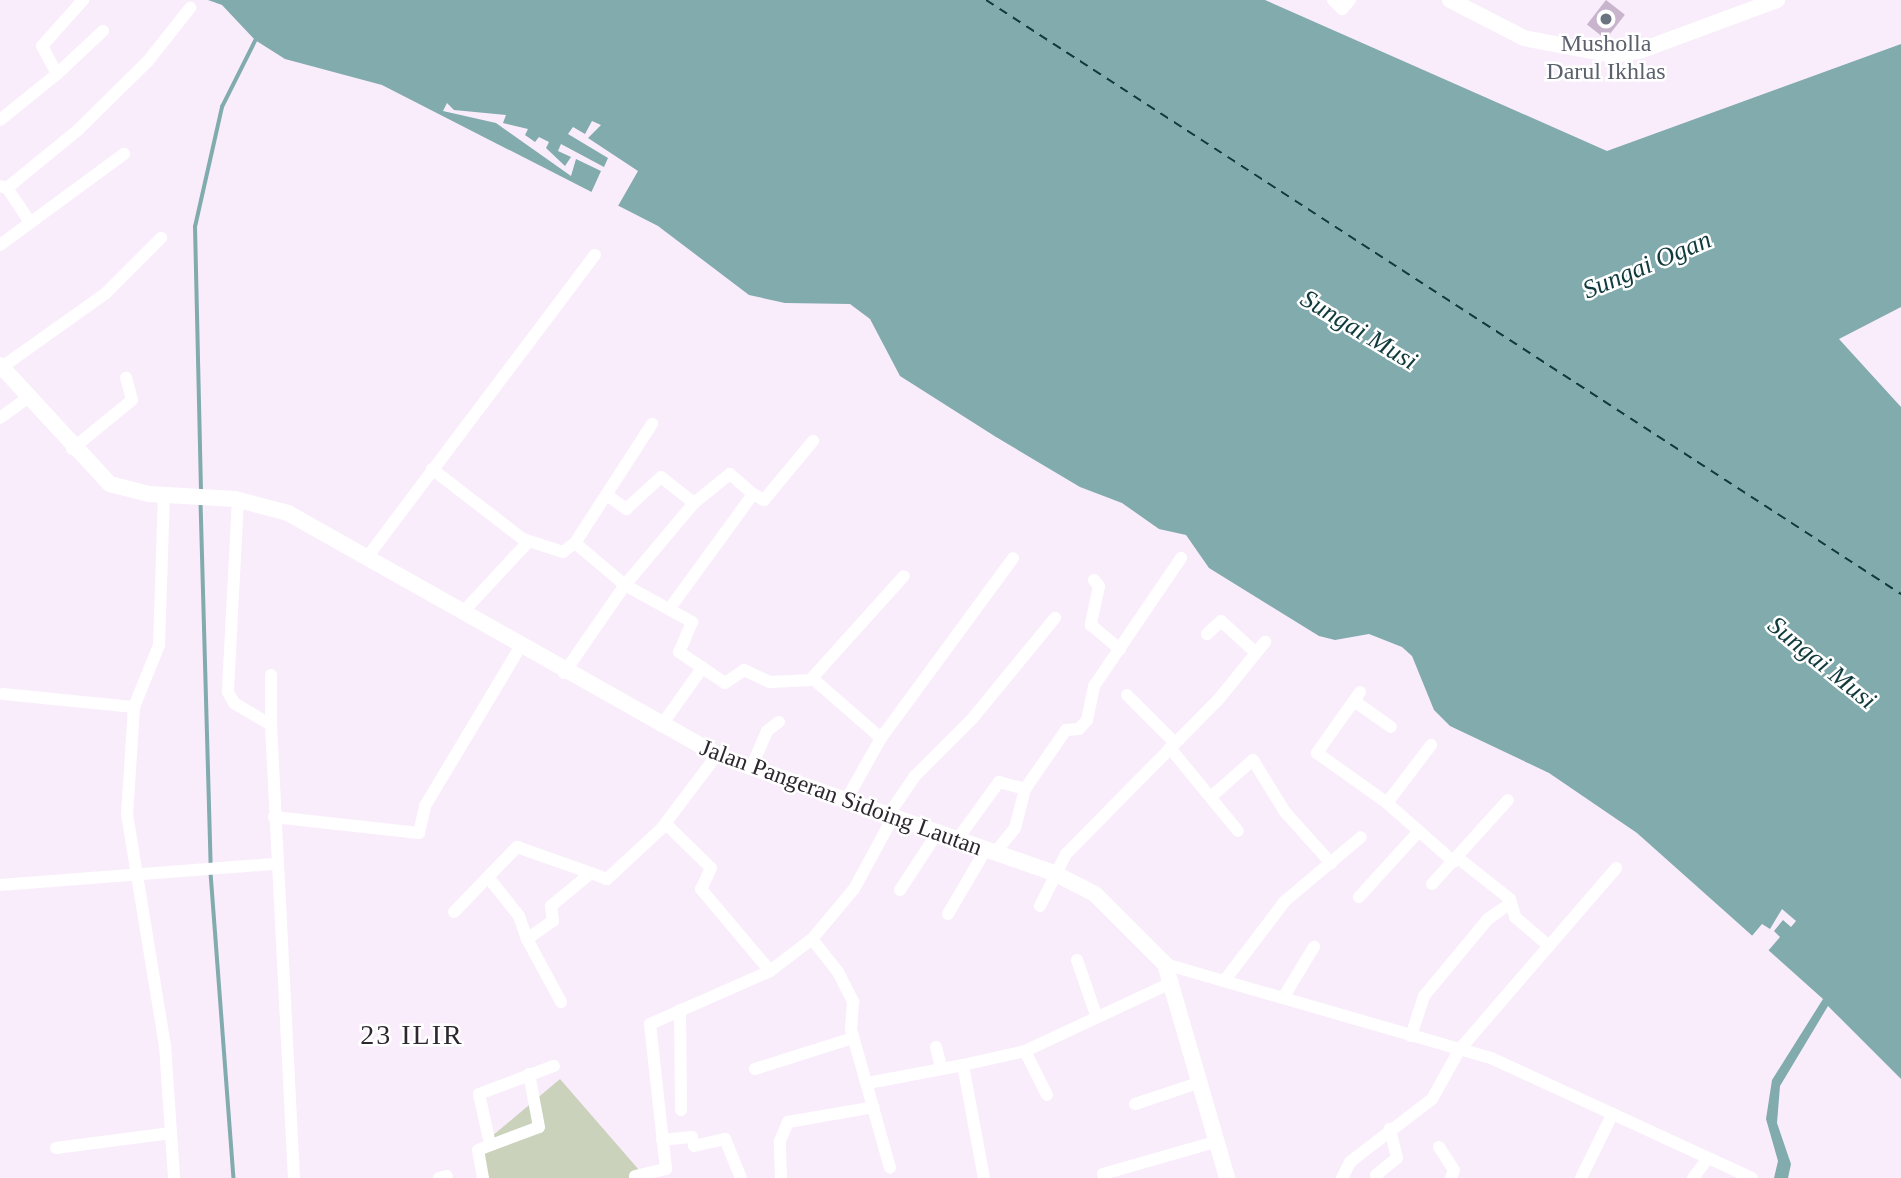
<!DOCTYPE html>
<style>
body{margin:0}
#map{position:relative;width:1901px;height:1178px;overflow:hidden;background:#f9edfc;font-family:"Times New Roman",serif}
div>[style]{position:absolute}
.green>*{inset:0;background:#cbd2bc}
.water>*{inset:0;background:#82abae}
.pier>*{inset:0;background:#f9edfc}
.stream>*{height:3.5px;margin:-1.75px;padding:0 1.75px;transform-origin:1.75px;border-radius:1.75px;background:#82abae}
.ferry>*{height:2px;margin-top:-1px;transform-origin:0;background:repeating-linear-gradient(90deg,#113a3c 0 9px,transparent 0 16px)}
.building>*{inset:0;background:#c8b4cc;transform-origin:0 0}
.street>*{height:12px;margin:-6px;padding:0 6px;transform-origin:6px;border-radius:6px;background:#fff}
.secondary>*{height:16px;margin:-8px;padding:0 8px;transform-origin:8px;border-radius:8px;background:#fff}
.dots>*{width:19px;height:19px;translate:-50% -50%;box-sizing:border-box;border:4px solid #fff;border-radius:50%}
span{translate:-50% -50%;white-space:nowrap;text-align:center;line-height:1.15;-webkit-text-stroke:5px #fff;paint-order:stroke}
.worship-label{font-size:24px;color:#5b616d}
.street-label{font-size:24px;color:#2e2730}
.water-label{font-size:26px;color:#113a3c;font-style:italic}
.quarter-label{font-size:28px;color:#2e2730;letter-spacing:2px}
</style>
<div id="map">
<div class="green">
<div style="clip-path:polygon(560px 1079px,646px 1178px,489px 1178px,479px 1147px)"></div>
</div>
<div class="water">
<div style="clip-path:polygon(208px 0,1265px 0,1607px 151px,1901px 44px,1901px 307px,1839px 339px,1901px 407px,1901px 1079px,1828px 1006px,1780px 1086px,1777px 1123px,1791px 1164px,1788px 1178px,1774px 1178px,1778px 1161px,1766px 1119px,1772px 1080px,1823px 999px,1637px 833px,1549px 773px,1450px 726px,1434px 710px,1412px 656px,1402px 647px,1369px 634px,1335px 640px,1319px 636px,1209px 568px,1186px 535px,1159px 529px,1122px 503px,1080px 487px,996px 437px,900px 376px,870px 319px,850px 304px,785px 303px,749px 295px,658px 226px,382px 85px,285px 59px,255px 40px,222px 5px)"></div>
</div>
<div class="pier">
<div style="clip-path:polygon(447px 103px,454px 110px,506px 115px,503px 123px,528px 129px,525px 135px,535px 142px,539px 137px,549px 142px,546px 148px,565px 166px,571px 157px,558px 151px,561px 144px,604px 167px,608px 158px,568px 134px,573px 127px,585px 134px,592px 121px,601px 125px,588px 138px,638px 171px,618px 206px,591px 193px,601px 171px,576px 159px,571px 176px,496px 123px,443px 111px)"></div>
<div style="clip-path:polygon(1782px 909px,1796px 921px,1791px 927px,1783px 920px,1774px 931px,1780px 937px,1768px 951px,1751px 937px,1762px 924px,1770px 929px)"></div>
</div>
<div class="stream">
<div style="left:201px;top:491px;width:264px;rotate:-91.3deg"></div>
<div style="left:195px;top:227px;width:123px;rotate:-77.3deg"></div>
<div style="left:222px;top:107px;width:78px;rotate:-63.4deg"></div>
<div style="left:201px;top:502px;width:363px;rotate:88.4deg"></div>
<div style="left:211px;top:873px;width:306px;rotate:85.7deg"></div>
</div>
<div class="ferry">
<div style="left:986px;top:0;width:1091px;rotate:32.99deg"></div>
</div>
<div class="building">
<div style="left:1606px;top:0;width:24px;height:31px;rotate:38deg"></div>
</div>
<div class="street">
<div style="left:1333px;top:0;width:13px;rotate:45deg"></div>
<div style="left:1342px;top:9px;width:12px;rotate:-48deg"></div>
<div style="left:57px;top:74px;width:63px;rotate:-43.1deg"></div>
<div style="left:0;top:120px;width:73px;rotate:-38.9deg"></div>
<div style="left:57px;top:74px;width:32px;rotate:-118deg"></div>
<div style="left:42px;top:46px;width:62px;rotate:-48.3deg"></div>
<div style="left:0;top:186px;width:7px;rotate:16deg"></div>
<div style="left:7px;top:188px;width:93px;rotate:-39.3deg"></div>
<div style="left:79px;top:129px;width:97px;rotate:-44.6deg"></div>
<div style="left:148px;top:61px;width:68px;rotate:-51.6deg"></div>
<div style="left:7px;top:188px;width:40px;rotate:56deg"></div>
<div style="left:0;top:245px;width:154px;rotate:-36.3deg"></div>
<div style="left:2px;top:367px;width:128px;rotate:-35.4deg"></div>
<div style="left:106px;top:293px;width:78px;rotate:-45deg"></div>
<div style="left:0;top:418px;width:36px;rotate:-36deg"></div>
<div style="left:72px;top:449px;width:77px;rotate:-39.2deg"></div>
<div style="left:132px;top:400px;width:23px;rotate:-105deg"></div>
<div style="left:432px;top:469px;width:115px;rotate:37.6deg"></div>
<div style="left:523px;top:539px;width:42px;rotate:18deg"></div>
<div style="left:563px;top:552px;width:15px;rotate:-37deg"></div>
<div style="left:607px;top:495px;width:24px;rotate:36deg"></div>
<div style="left:626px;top:509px;width:47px;rotate:-42.4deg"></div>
<div style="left:661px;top:477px;width:42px;rotate:38.2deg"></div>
<div style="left:694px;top:503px;width:46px;rotate:-38.9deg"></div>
<div style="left:730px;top:474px;width:30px;rotate:41deg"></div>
<div style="left:238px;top:499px;width:193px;rotate:93deg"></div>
<div style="left:228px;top:692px;width:13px;rotate:61deg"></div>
<div style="left:234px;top:703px;width:43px;rotate:30.7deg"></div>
<div style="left:271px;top:725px;width:454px;rotate:87.1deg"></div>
<div style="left:694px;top:503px;width:107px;rotate:130.1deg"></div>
<div style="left:625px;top:585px;width:77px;rotate:28.9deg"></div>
<div style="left:692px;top:622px;width:33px;rotate:113deg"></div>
<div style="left:679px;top:652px;width:55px;rotate:34deg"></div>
<div style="left:725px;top:683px;width:23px;rotate:-34deg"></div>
<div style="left:744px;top:670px;width:29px;rotate:25deg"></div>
<div style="left:770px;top:682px;width:42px;rotate:-2.7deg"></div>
<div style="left:368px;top:556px;width:377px;rotate:-53deg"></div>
<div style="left:1094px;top:580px;width:8px;rotate:50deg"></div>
<div style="left:1099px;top:586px;width:40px;rotate:102deg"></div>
<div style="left:1091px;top:625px;width:38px;rotate:40deg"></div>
<div style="left:670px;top:608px;width:141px;rotate:-53.9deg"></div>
<div style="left:753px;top:494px;width:13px;rotate:29deg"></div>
<div style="left:764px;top:500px;width:77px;rotate:-50.3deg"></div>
<div style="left:463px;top:612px;width:96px;rotate:-47.1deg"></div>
<div style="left:1207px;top:634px;width:19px;rotate:-43deg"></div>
<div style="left:1221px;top:621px;width:47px;rotate:42.4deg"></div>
<div style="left:564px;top:673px;width:107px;rotate:-55.3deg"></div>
<div style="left:625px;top:585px;width:65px;rotate:-140deg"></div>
<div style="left:575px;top:543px;width:142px;rotate:-57.1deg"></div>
<div style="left:1360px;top:692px;width:75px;rotate:125.2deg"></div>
<div style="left:1317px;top:753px;width:86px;rotate:35.5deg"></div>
<div style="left:1387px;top:803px;width:89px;rotate:41.4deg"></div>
<div style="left:3px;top:694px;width:132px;rotate:5.7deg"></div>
<div style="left:134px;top:707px;width:67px;rotate:-68deg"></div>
<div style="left:159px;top:645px;width:149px;rotate:-88.1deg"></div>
<div style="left:1127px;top:695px;width:68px;rotate:45deg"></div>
<div style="left:1354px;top:701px;width:45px;rotate:35.1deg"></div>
<div style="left:134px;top:707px;width:107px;rotate:93.7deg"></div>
<div style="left:127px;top:814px;width:234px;rotate:80.7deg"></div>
<div style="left:165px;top:1045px;width:133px;rotate:86.1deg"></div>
<div style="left:271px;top:725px;width:50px;rotate:-90deg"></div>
<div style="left:661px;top:726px;width:72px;rotate:-54.6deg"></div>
<div style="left:881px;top:738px;width:223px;rotate:-53.7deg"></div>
<div style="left:1170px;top:748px;width:107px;rotate:50.7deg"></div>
<div style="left:751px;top:768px;width:40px;rotate:-66.6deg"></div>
<div style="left:767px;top:731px;width:15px;rotate:-37deg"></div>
<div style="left:1213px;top:795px;width:53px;rotate:-41.2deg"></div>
<div style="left:1253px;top:760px;width:61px;rotate:58.4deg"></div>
<div style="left:1285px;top:812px;width:69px;rotate:48deg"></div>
<div style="left:845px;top:802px;width:73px;rotate:-60.6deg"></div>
<div style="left:881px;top:738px;width:91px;rotate:-139deg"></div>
<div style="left:812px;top:678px;width:137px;rotate:-48deg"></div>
<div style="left:1387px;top:803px;width:73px;rotate:-52.8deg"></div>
<div style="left:274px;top:817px;width:146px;rotate:6.3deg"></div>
<div style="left:419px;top:833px;width:28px;rotate:-77deg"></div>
<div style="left:425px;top:806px;width:185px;rotate:-59.1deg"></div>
<div style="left:887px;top:817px;width:50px;rotate:-55.7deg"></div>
<div style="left:915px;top:776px;width:81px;rotate:-45deg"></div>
<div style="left:972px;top:719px;width:131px;rotate:-50.6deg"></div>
<div style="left:666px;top:824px;width:63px;rotate:44.4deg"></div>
<div style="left:711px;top:868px;width:23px;rotate:115deg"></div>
<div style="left:701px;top:889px;width:107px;rotate:49.9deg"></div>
<div style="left:956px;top:841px;width:73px;rotate:-53.9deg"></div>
<div style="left:999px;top:782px;width:27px;rotate:15deg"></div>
<div style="left:994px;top:854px;width:33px;rotate:-51deg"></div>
<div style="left:1015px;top:828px;width:40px;rotate:-75.6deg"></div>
<div style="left:1025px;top:789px;width:72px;rotate:-55.2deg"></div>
<div style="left:1066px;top:730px;width:13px;rotate:-4deg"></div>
<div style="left:1079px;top:729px;width:12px;rotate:-48deg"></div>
<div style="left:1087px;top:720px;width:35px;rotate:-78deg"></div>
<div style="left:1094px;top:686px;width:155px;rotate:-55.8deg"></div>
<div style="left:1458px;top:858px;width:66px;rotate:38.3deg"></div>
<div style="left:1510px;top:899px;width:19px;rotate:74deg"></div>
<div style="left:1515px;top:917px;width:45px;rotate:40.5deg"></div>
<div style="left:488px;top:877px;width:50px;rotate:51.5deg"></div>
<div style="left:519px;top:916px;width:24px;rotate:71deg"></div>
<div style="left:1432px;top:884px;width:113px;rotate:-47.9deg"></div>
<div style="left:0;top:885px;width:277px;rotate:-4.4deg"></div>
<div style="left:900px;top:890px;width:66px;rotate:-56.8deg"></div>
<div style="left:1359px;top:897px;width:89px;rotate:-47.7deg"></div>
<div style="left:1040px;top:906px;width:58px;rotate:-63.4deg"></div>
<div style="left:1066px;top:854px;width:216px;rotate:-45.4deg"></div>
<div style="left:1218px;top:700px;width:75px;rotate:-51deg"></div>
<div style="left:454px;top:912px;width:91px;rotate:-45.9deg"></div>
<div style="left:517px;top:847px;width:78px;rotate:19.4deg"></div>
<div style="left:948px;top:914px;width:73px;rotate:-59.6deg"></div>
<div style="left:812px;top:939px;width:42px;rotate:51.8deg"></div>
<div style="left:838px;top:972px;width:34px;rotate:63deg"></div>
<div style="left:853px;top:1002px;width:27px;rotate:94deg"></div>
<div style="left:851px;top:1029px;width:144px;rotate:74.3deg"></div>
<div style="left:1077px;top:960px;width:58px;rotate:70.9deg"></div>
<div style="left:1165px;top:964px;width:339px;rotate:16.1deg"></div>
<div style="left:1491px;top:1058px;width:287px;rotate:24.7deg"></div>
<div style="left:1225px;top:980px;width:99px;rotate:-52.8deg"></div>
<div style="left:1285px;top:901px;width:99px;rotate:-40.1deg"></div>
<div style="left:1283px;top:998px;width:60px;rotate:-58.7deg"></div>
<div style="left:561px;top:1002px;width:72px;rotate:-118.4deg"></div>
<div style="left:527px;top:939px;width:32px;rotate:-35deg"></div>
<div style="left:553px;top:921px;width:15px;rotate:-98deg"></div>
<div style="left:551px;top:906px;width:52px;rotate:-39.5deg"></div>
<div style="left:591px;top:873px;width:17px;rotate:21deg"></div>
<div style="left:607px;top:879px;width:74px;rotate:-42.8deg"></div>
<div style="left:661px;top:829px;width:93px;rotate:-52.9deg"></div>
<div style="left:680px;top:1010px;width:100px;rotate:89.4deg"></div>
<div style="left:1411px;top:1036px;width:42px;rotate:-72deg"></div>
<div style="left:1424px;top:996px;width:100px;rotate:-50.3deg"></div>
<div style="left:1488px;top:919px;width:28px;rotate:-35deg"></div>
<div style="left:936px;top:1047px;width:21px;rotate:76deg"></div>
<div style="left:1025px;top:1051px;width:49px;rotate:63.4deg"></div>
<div style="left:963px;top:1065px;width:64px;rotate:-12.7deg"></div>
<div style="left:1025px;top:1051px;width:163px;rotate:-25deg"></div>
<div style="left:755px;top:1069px;width:103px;rotate:-17.6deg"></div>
<div style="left:868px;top:1083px;width:97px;rotate:-10.7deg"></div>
<div style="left:963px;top:1065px;width:115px;rotate:79.5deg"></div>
<div style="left:1135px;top:1104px;width:70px;rotate:-18.4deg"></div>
<div style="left:662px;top:1140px;width:30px;rotate:-6deg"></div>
<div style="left:692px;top:1137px;width:9px;rotate:77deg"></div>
<div style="left:694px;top:1146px;width:32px;rotate:-13deg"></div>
<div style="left:725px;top:1139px;width:42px;rotate:67.7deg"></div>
<div style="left:490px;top:1144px;width:51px;rotate:-102.4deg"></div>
<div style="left:479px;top:1094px;width:80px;rotate:-20.5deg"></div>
<div style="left:1439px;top:1147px;width:27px;rotate:57deg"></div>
<div style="left:1454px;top:1170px;width:9px;rotate:111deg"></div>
<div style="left:56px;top:1148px;width:116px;rotate:-7.4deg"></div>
<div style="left:1103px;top:1174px;width:120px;rotate:-16deg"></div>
<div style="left:1376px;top:1175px;width:27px;rotate:-39deg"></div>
<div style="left:1397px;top:1158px;width:30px;rotate:-104deg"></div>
<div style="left:635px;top:1176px;width:32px;rotate:-13deg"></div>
<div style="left:666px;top:1169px;width:146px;rotate:-96.3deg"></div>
<div style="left:650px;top:1024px;width:131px;rotate:-23.8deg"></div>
<div style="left:770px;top:971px;width:53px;rotate:-37.3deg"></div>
<div style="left:812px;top:939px;width:65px;rotate:-50deg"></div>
<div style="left:854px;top:889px;width:80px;rotate:-61.5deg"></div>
<div style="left:439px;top:1178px;width:8px;rotate:-14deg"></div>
<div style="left:483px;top:1178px;width:28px;rotate:-100deg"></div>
<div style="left:478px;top:1150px;width:65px;rotate:-20.7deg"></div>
<div style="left:539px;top:1127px;width:54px;rotate:-100.7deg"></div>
<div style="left:781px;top:1178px;width:37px;rotate:-92deg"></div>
<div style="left:780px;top:1141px;width:21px;rotate:-67deg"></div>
<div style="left:788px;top:1122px;width:87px;rotate:-9.9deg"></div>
<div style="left:1342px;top:1178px;width:18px;rotate:-63deg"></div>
<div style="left:1350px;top:1162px;width:103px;rotate:-37.5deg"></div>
<div style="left:1432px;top:1099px;width:57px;rotate:-60.8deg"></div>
<div style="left:1460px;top:1049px;width:239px;rotate:-49.2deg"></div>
<div style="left:1581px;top:1178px;width:72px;rotate:-63.8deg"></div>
<div style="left:1693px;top:1178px;width:25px;rotate:-53deg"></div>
</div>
<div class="secondary">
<div style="left:1450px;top:0;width:83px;rotate:27.2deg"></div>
<div style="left:1524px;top:38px;width:90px;rotate:10.9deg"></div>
<div style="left:1612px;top:55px;width:30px;rotate:-9deg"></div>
<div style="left:1642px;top:50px;width:144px;rotate:-20.3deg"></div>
<div style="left:0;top:365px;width:162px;rotate:47.3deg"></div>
<div style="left:110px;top:484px;width:40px;rotate:14.4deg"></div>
<div style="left:149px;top:494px;width:86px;rotate:3.3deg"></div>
<div style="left:235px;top:499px;width:55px;rotate:14.8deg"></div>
<div style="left:288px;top:513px;width:493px;rotate:29.4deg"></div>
<div style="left:717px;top:755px;width:359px;rotate:19.3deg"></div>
<div style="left:1056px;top:874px;width:44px;rotate:27.1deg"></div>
<div style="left:1095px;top:894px;width:99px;rotate:45deg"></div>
<div style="left:1165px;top:964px;width:223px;rotate:73.8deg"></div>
</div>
<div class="dots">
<div style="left:1606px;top:19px;background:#6b7280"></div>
</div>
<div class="worship-label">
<span style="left:1606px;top:58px">Musholla<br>Darul Ikhlas</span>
</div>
<div class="street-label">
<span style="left:841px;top:798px;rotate:20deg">Jalan Pangeran Sidoing Lautan</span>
</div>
<div class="water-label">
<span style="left:1647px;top:265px;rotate:-23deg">Sungai Ogan</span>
<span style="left:1359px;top:330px;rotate:31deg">Sungai Musi</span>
<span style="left:1822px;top:663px;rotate:39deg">Sungai Musi</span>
</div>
<div class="quarter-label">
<span style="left:412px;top:1035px">23 ILIR</span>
</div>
</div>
